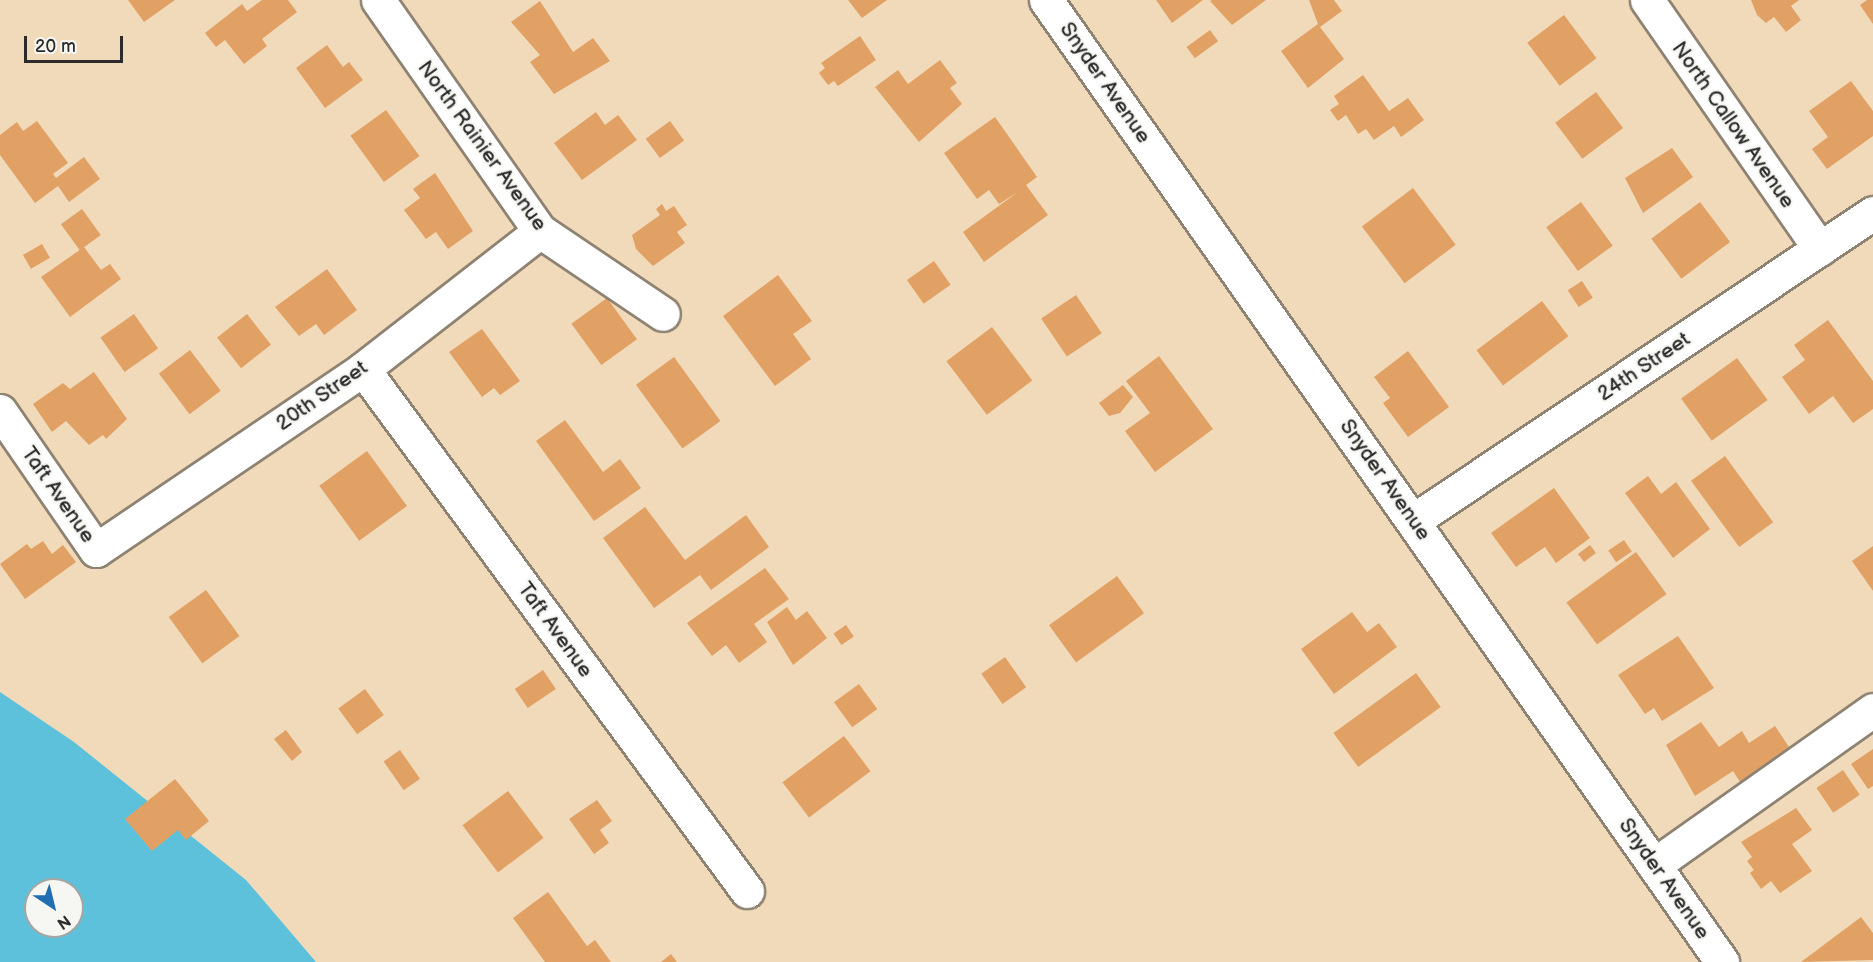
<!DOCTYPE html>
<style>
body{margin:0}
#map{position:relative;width:1873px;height:962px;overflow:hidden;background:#f1daba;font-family:"Balsamiq Sans",sans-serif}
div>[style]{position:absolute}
.water>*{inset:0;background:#5ec1dc}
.building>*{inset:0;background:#e1a164;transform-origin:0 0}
.roads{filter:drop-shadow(2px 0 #8e8272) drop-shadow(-2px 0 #8e8272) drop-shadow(0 2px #8e8272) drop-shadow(0 -2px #8e8272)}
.minor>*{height:33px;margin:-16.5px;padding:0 16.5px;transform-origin:16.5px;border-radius:16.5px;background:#fff}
span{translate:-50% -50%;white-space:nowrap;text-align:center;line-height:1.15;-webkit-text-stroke:4.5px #f6f6f2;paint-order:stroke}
.street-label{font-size:21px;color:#2b2b2b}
.north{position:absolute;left:24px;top:878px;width:60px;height:60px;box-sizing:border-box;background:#f6f6f2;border:2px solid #a5a5a2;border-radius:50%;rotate:145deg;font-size:16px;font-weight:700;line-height:24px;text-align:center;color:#2b2b2b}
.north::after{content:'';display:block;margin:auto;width:21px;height:27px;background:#1f6fb2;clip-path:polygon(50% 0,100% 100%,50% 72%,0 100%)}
.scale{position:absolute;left:24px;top:36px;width:99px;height:27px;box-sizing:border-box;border:3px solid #2b2b2b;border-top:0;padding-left:8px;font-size:18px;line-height:21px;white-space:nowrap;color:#2b2b2b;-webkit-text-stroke:4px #f6f6f2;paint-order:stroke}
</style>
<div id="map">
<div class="water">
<div style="clip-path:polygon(evenodd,0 692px,74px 742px,246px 880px,316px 962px,0 962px,0 692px,36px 890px,72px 890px,72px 926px,36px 926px,36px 890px)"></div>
</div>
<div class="building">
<div style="clip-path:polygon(128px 0,175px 0,144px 22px)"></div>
<div style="clip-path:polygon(262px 0,288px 0,297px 12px,262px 39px,267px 46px,244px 64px,225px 40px,216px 47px,205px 33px,242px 4px,247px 11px)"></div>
<div style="clip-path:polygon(848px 0,887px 0,862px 18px)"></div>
<div style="clip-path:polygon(1156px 0,1203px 0,1172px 23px)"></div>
<div style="clip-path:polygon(1266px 0,1232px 25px,1210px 1px,1212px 0)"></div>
<div style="clip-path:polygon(1309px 0,1334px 0,1342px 11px,1320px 27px,1344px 59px,1308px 88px,1281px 51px,1318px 24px)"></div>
<div style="clip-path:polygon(1751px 0,1799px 0,1791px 6px,1801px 20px,1786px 32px,1774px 17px,1766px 23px,1757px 15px)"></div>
<div style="clip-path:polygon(1867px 0,1873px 0,1873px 24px,1860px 5px)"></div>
<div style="clip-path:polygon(540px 1px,573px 52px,593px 38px,610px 61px,554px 94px,530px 62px,540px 55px,511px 22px)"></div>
<div style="left:1564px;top:15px;width:54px;height:46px;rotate:53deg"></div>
<div style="left:1210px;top:30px;width:14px;height:29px;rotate:54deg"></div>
<div style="clip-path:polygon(860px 36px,876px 60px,838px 86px,834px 81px,828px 85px,819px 73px,825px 68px,821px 63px)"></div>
<div style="clip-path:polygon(327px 45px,343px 67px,349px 62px,363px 80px,325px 108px,296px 68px)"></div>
<div style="clip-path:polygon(940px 60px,957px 83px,950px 88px,962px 104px,919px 142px,875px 87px,898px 70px,908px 84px)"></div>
<div style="clip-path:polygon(1363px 75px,1389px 111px,1408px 98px,1424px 120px,1401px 137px,1394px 126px,1374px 140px,1366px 129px,1358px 134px,1346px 115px,1338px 121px,1330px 110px,1339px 104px,1334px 96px)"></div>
<div style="clip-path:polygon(1851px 81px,1873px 111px,1873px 136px,1827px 169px,1812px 149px,1828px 137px,1809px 111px)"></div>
<div style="left:1596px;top:92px;width:45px;height:51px;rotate:53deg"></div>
<div style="left:386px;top:110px;width:57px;height:44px;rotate:54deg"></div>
<div style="clip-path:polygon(596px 112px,605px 125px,618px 115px,637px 140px,582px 180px,554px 143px)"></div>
<div style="clip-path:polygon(995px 117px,1037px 177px,1026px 185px,1048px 215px,984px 262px,963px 232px,1018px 192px,999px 204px,989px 190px,977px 199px,944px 153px)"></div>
<div style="clip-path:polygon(37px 121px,68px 163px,53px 174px,56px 178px,84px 157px,100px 179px,69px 202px,58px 186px,35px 203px,0 155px,0 135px,17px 122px,23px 131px)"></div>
<div style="left:670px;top:121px;width:24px;height:30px;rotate:54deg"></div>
<div style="clip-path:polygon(1672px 148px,1693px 177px,1643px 213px,1625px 178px)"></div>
<div style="clip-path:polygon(435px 173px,473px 231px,448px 249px,436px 232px,426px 239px,404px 210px,420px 198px,413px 189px)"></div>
<div style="left:1413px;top:188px;width:71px;height:64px;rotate:53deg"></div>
<div style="left:1581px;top:202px;width:54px;height:43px;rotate:54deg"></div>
<div style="left:1700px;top:202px;width:50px;height:61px;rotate:53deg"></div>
<div style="clip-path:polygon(662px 204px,666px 211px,674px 206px,687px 225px,677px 232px,685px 243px,653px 266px,636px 249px,632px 235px,660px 215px,656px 209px)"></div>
<div style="left:82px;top:209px;width:32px;height:26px;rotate:54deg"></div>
<div style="left:42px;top:244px;width:16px;height:22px;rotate:60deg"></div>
<div style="clip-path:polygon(84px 247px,101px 270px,110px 264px,121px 279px,70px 317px,41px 277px)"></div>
<div style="left:934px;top:261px;width:29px;height:33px;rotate:55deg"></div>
<div style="clip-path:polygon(327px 269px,357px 310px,324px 335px,316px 324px,299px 336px,275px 307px)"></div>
<div style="clip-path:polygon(778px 275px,812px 321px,793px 334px,811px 359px,775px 386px,723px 316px)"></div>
<div style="left:1582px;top:281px;width:20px;height:17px;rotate:57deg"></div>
<div style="left:1076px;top:295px;width:46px;height:42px;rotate:56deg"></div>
<div style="left:607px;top:298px;width:51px;height:44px;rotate:54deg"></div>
<div style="left:1542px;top:301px;width:44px;height:82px;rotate:53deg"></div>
<div style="left:134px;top:314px;width:42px;height:41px;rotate:55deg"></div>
<div style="left:247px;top:314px;width:39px;height:38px;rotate:52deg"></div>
<div style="clip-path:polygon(1828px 320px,1873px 381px,1873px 409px,1853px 423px,1833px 396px,1809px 414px,1782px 377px,1805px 360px,1794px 345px)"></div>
<div style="left:992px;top:327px;width:67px;height:57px;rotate:53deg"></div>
<div style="clip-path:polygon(482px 329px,520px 381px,500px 395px,494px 388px,482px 397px,449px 352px)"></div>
<div style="left:190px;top:350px;width:51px;height:39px;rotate:53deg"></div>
<div style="clip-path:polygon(1408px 351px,1449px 407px,1408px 437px,1383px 403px,1390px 398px,1374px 377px)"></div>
<div style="clip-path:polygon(1159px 356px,1213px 429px,1155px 472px,1125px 431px,1150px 413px,1126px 381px)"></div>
<div style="left:674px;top:357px;width:79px;height:47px;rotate:54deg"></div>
<div style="left:1737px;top:358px;width:52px;height:69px;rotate:54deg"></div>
<div style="clip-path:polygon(94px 372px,127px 419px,106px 439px,103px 435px,89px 445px,66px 421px,52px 432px,33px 404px,63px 383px,70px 389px)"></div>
<div style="clip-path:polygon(1123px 385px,1133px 397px,1120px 413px,1109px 416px,1099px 403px)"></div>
<div style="clip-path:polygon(565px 420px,603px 472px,620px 459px,641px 488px,594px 521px,536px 441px)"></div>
<div style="left:367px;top:451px;width:68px;height:59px;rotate:54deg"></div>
<div style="left:1725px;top:456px;width:82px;height:42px;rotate:54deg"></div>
<div style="clip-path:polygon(1648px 476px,1661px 494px,1676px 482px,1710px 529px,1673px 558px,1625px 493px)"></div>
<div style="clip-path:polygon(1554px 488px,1590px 538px,1556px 563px,1545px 547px,1516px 567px,1491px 533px)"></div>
<div style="clip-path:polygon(645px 507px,685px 560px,746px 515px,769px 547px,711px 590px,700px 575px,654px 608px,603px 538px)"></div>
<div style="left:1624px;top:540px;width:14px;height:19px;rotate:56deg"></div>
<div style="clip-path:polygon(43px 541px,52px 554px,63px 545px,76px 562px,25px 599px,0 564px,27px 544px,31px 549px)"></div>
<div style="left:1590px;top:545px;width:10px;height:15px;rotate:53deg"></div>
<div style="clip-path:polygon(1873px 546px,1873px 591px,1852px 561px)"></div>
<div style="left:1636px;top:552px;width:52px;height:86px;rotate:54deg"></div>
<div style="clip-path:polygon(765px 568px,789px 599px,754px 624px,767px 642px,739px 663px,726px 645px,712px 656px,687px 623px)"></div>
<div style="left:1117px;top:576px;width:46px;height:84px;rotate:54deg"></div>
<div style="left:206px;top:590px;width:57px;height:46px;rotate:54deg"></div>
<div style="clip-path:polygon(787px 607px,796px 620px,807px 611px,827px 638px,793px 665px,767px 622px)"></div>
<div style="clip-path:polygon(1352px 612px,1367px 632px,1379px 623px,1397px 647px,1334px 694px,1301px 649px)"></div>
<div style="left:846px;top:625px;width:14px;height:15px;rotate:56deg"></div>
<div style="clip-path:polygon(1678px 636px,1714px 688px,1662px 721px,1654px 708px,1645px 714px,1618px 675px)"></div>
<div style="left:1005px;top:657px;width:37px;height:29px;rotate:55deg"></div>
<div style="left:543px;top:670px;width:23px;height:34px;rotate:56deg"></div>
<div style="left:1416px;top:673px;width:42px;height:102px;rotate:54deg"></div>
<div style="left:859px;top:684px;width:31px;height:31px;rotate:54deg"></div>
<div style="left:365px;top:689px;width:32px;height:33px;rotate:54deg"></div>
<div style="clip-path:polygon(1701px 722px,1719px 747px,1742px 731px,1749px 743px,1775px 726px,1791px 750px,1744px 788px,1733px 771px,1695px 796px,1666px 745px)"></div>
<div style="clip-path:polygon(286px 730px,302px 752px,292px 761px,274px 739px)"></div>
<div style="left:844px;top:736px;width:44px;height:77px;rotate:53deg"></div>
<div style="clip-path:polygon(1873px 749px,1873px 786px,1868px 789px,1851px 764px)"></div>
<div style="left:400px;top:750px;width:35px;height:20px;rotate:55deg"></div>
<div style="left:1843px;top:770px;width:30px;height:32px;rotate:56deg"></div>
<div style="clip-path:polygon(175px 779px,209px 821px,186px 840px,178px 830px,152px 851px,125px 819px)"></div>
<div style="left:508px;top:791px;width:59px;height:57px;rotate:53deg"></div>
<div style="clip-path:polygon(597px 800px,612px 821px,600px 830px,609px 843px,594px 854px,569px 819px)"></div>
<div style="clip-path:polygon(1796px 808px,1812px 830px,1792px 844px,1812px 871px,1780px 893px,1771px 881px,1761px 889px,1750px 873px,1754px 870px,1747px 861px,1752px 857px,1741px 842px)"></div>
<div style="clip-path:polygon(548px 892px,587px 946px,595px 940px,611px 962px,545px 962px,513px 918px)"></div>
<div style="clip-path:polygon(1861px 917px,1873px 933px,1873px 960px,1801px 962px)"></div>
<div style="clip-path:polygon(671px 954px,677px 962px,661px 962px)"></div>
</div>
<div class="roads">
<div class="minor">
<div style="left:378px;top:0;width:282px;rotate:55deg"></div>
<div style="left:540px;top:231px;width:148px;rotate:34deg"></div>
<div style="left:1046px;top:0;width:1176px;rotate:54.9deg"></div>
<div style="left:1647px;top:0;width:303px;rotate:55.2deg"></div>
<div style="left:363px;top:369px;width:648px;rotate:53.66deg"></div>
<div style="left:0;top:411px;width:169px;rotate:55.4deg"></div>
<div style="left:96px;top:550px;width:323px;rotate:-34.1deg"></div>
<div style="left:363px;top:369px;width:224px;rotate:-37.9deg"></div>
<div style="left:1414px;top:520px;width:552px;rotate:-33.78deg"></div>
<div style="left:1654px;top:865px;width:268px;rotate:-35.3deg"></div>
</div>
</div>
<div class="street-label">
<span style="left:1105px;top:83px;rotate:55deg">Snyder Avenue</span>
<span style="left:1733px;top:125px;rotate:55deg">North Callow Avenue</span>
<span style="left:482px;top:146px;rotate:54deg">North Rainier Avenue</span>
<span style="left:1644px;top:367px;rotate:-34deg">24th Street</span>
<span style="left:322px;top:396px;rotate:-35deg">20th Street</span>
<span style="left:1385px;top:480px;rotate:55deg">Snyder Avenue</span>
<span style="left:58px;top:495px;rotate:55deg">Taft Avenue</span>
<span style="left:555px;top:630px;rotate:54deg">Taft Avenue</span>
<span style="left:1664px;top:879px;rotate:55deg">Snyder Avenue</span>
</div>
<div class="north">N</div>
<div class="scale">20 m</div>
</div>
